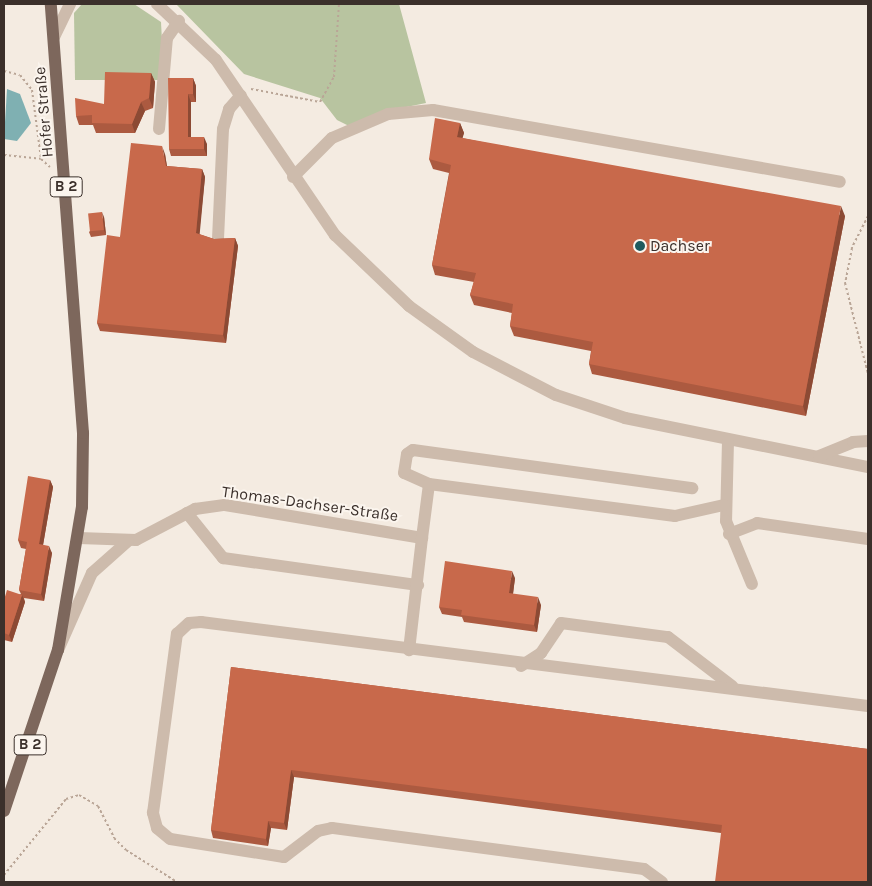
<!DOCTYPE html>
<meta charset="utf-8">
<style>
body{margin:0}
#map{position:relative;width:872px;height:886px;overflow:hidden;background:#f4ebe1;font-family:Karla,sans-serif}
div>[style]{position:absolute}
.green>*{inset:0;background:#b8c4a0}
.water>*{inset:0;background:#7fb0b2}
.path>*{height:2px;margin-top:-1px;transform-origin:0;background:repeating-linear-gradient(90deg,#b9a596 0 2.5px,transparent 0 5px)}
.minor>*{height:12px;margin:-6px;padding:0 6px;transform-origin:6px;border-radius:6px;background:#cdbbac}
.major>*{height:12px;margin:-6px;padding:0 6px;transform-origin:6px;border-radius:6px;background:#7d675c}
.wall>*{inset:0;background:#ac5a40}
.shaded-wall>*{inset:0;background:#8c4a34}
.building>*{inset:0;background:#c8694b;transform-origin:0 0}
.dots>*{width:14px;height:14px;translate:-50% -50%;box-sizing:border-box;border:2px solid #fbf5ee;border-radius:50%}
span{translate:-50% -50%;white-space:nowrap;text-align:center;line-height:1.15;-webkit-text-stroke:4px #fbf5ee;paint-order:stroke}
.shield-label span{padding:1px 4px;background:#fbf5ee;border:1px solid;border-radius:4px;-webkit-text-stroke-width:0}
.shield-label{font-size:15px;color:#3b302b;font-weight:700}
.street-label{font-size:16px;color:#3b302b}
.poi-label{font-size:16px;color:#3b302b}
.left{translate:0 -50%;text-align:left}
.frame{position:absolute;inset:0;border:5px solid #3b302b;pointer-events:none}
</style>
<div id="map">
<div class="green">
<div style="clip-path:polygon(82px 4px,134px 4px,161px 22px,164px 80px,75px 80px,74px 13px)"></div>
<div style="clip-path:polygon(176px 4px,399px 4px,426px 103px,382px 112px,349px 126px,337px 120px,320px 98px,244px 74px)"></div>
</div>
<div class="water">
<div style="clip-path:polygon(7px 89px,20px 94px,31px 123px,17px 141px,4px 139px)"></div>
</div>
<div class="path">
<div style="left:4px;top:71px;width:16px;rotate:14deg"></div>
<div style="left:20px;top:75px;width:19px;rotate:51deg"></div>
<div style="left:32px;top:90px;width:70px;rotate:82.6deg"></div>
<div style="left:251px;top:89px;width:70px;rotate:10.7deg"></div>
<div style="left:320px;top:102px;width:29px;rotate:-61deg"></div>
<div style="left:334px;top:77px;width:73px;rotate:-86.1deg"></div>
<div style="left:4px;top:155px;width:37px;rotate:6deg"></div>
<div style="left:41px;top:159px;width:12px;rotate:42deg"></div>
<div style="left:868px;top:216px;width:36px;rotate:117deg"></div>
<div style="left:852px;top:248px;width:36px;rotate:101deg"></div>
<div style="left:845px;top:283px;width:94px;rotate:75.8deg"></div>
<div style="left:4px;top:875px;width:98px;rotate:-50.8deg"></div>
<div style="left:66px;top:799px;width:14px;rotate:-17deg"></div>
<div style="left:79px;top:795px;width:22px;rotate:30deg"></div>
<div style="left:98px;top:806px;width:36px;rotate:63deg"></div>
<div style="left:114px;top:838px;width:17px;rotate:45deg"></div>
<div style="left:126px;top:850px;width:60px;rotate:32.1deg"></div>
</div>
<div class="minor">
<div style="left:157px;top:4px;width:81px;rotate:43.5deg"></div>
<div style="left:216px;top:60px;width:212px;rotate:55.8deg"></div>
<div style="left:335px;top:235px;width:103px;rotate:43.8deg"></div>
<div style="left:409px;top:306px;width:79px;rotate:35.7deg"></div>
<div style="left:473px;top:352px;width:93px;rotate:27.4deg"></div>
<div style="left:556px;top:395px;width:73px;rotate:18.4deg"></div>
<div style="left:625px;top:418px;width:248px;rotate:11.4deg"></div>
<div style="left:54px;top:37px;width:37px;rotate:-64deg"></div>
<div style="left:159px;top:129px;width:91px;rotate:-85deg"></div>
<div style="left:167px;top:38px;width:21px;rotate:-55deg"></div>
<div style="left:293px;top:177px;width:55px;rotate:-45deg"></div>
<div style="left:332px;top:138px;width:61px;rotate:-23.2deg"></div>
<div style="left:388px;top:114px;width:45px;rotate:-5.1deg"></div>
<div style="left:433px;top:110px;width:413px;rotate:10deg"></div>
<div style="left:218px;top:239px;width:110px;rotate:-87.4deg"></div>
<div style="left:223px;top:129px;width:21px;rotate:-73deg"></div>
<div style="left:229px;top:109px;width:18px;rotate:-49deg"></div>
<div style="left:728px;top:441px;width:80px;rotate:91.4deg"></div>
<div style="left:726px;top:521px;width:68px;rotate:67.6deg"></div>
<div style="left:819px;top:456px;width:37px;rotate:-22deg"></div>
<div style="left:853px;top:442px;width:15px;rotate:-4deg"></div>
<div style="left:429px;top:484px;width:27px;rotate:-156deg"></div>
<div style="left:404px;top:473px;width:19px;rotate:-81deg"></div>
<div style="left:407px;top:454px;width:7px;rotate:-34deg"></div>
<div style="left:413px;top:450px;width:282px;rotate:7.8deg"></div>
<div style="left:187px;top:513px;width:58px;rotate:51.3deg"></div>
<div style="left:223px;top:558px;width:197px;rotate:7.9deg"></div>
<div style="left:729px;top:534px;width:30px;rotate:-21deg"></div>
<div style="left:757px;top:523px;width:112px;rotate:8.2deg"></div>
<div style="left:79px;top:538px;width:57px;rotate:2deg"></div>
<div style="left:136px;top:540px;width:67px;rotate:-27.7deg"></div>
<div style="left:195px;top:509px;width:30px;rotate:-8deg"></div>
<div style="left:225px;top:505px;width:200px;rotate:9.5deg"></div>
<div style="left:422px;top:538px;width:113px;rotate:96.6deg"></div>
<div style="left:422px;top:538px;width:54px;rotate:-82.6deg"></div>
<div style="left:429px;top:484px;width:248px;rotate:7.4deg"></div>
<div style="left:675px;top:516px;width:50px;rotate:-12.7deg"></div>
<div style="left:58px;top:650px;width:84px;rotate:-66.2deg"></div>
<div style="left:92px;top:573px;width:48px;rotate:-41.6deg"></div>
<div style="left:521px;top:666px;width:24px;rotate:-33deg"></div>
<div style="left:541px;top:653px;width:36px;rotate:-56deg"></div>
<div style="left:561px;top:623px;width:108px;rotate:7.5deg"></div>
<div style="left:668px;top:637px;width:81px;rotate:37.4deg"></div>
<div style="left:662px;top:882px;width:22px;rotate:-144deg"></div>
<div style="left:644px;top:869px;width:315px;rotate:-172.5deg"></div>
<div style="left:332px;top:828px;width:14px;rotate:168deg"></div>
<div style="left:318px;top:831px;width:43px;rotate:142.6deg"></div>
<div style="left:284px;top:857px;width:115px;rotate:-171deg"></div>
<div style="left:170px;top:839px;width:17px;rotate:-140deg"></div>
<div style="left:157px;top:828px;width:16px;rotate:-105deg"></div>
<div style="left:153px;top:813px;width:181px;rotate:-82.4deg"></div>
<div style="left:177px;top:634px;width:16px;rotate:-43deg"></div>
<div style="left:189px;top:623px;width:12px;rotate:-5deg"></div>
<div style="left:201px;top:622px;width:672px;rotate:7.18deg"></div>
</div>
<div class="major">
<div style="left:4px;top:811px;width:170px;rotate:-71.5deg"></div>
<div style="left:58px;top:650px;width:145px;rotate:-80.5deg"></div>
<div style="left:82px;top:507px;width:74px;rotate:-89.2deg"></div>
<div style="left:83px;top:433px;width:430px;rotate:-94.3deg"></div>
</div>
<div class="wall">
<div style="clip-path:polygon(151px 73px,155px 82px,153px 108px,145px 111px,135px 133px,96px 133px,93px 125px,79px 125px,76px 116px,104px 104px)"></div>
<div style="clip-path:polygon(193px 78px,196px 86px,196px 102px,191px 102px,191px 137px,207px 144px,207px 156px,171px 156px,169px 149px)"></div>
<div style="clip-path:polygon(460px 123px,464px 133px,462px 138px,845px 216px,806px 416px,592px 374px,589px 364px,591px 351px,514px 336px,510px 326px,512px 313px,474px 305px,470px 295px,474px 282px,435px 275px,432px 265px,449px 173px,433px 169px,429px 159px)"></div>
<div style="clip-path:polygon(165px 154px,167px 166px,202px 169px,205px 177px,199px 234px,214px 239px,235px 238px,238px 246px,226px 343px,100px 331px,97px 323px,120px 237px)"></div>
<div style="clip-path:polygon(104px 217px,106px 235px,91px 237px,89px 232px)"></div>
<div style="clip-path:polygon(50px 480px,53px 487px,43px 545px,52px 553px,44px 601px,24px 598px,25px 602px,12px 642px,4px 640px,4px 600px,21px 594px,19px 590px,26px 549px,21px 548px,18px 540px)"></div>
<div style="clip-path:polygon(515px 578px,513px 594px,541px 605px,537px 632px,464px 622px,462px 617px,442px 614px,439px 607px)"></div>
<div style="clip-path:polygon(231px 667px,868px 749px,721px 833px,294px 777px,287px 830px,271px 828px,268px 846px,213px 838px,211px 830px)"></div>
</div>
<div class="shaded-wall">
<div style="clip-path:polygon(151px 73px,155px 82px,153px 108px,149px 98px)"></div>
<div style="clip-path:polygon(193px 78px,196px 86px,196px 102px,193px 94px)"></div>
<div style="clip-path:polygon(188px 94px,191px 102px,191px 144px,188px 137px)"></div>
<div style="clip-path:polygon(141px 102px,145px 111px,135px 133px,132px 124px)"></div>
<div style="clip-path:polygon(460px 123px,464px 133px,460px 147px,457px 137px)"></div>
<div style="clip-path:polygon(204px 137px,207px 144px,207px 156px,204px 149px)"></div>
<div style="clip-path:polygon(162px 146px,165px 154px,168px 174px,166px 166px)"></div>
<div style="clip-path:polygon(202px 169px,205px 177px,199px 241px,196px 233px)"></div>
<div style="clip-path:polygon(841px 206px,845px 216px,806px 416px,803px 406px)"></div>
<div style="clip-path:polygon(102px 212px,104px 217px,106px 235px,104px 230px)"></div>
<div style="clip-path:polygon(235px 238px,238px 246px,226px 343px,223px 335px)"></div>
<div style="clip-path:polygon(50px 480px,53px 487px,42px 551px,39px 544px)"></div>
<div style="clip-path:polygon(49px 546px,52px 553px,44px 601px,41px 594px)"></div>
<div style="clip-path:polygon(512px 571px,515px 578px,512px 601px,509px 593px)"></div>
<div style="clip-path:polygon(22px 595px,25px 602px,12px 642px,9px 635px)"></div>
<div style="clip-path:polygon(538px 597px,541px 605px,537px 632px,534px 625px)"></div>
<div style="clip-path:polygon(291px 770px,294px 777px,287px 830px,284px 823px)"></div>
<div style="clip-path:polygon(268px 821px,271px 828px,268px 846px,266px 839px)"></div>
</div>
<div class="building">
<div style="clip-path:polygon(105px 72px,151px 73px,149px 98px,141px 102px,132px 124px,92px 123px,92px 115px,76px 116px,75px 98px,104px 104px)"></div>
<div style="clip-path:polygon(168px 78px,193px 78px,193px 94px,188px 94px,188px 137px,204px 137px,204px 149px,169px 149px)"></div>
<div style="clip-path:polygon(435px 118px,460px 123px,457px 137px,841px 206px,803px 406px,589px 364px,593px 342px,510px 326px,513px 304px,470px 295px,476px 273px,432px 265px,451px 165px,429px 159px)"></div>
<div style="clip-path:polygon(131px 143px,162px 146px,166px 166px,202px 169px,196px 233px,214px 239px,235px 238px,223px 335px,97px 323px,107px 235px,120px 237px)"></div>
<div style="left:102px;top:212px;width:18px;height:14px;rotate:84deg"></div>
<div style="clip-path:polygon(28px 476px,50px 480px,39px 544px,49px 546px,41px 594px,19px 590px,27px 542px,18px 540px)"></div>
<div style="clip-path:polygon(445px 561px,512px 571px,509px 593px,538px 597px,534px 625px,461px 615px,462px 610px,439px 607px)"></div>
<div style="clip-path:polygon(7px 590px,22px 595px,9px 635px,4px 633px,4px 600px)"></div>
<div style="clip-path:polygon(231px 667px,868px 749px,868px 882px,715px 882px,722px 825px,291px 770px,284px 823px,268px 821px,266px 839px,211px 830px)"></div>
</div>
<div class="dots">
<div style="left:640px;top:246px;background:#1f5a5e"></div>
</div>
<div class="shield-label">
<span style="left:66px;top:187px">B 2</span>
<span style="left:30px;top:745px">B 2</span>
</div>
<div class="street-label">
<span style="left:44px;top:112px;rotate:-95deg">Hofer Straße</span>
<span style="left:310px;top:504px;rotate:8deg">Thomas-Dachser-Straße</span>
</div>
<div class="poi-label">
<span class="left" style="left:650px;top:246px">Dachser</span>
</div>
<div class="frame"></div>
</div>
